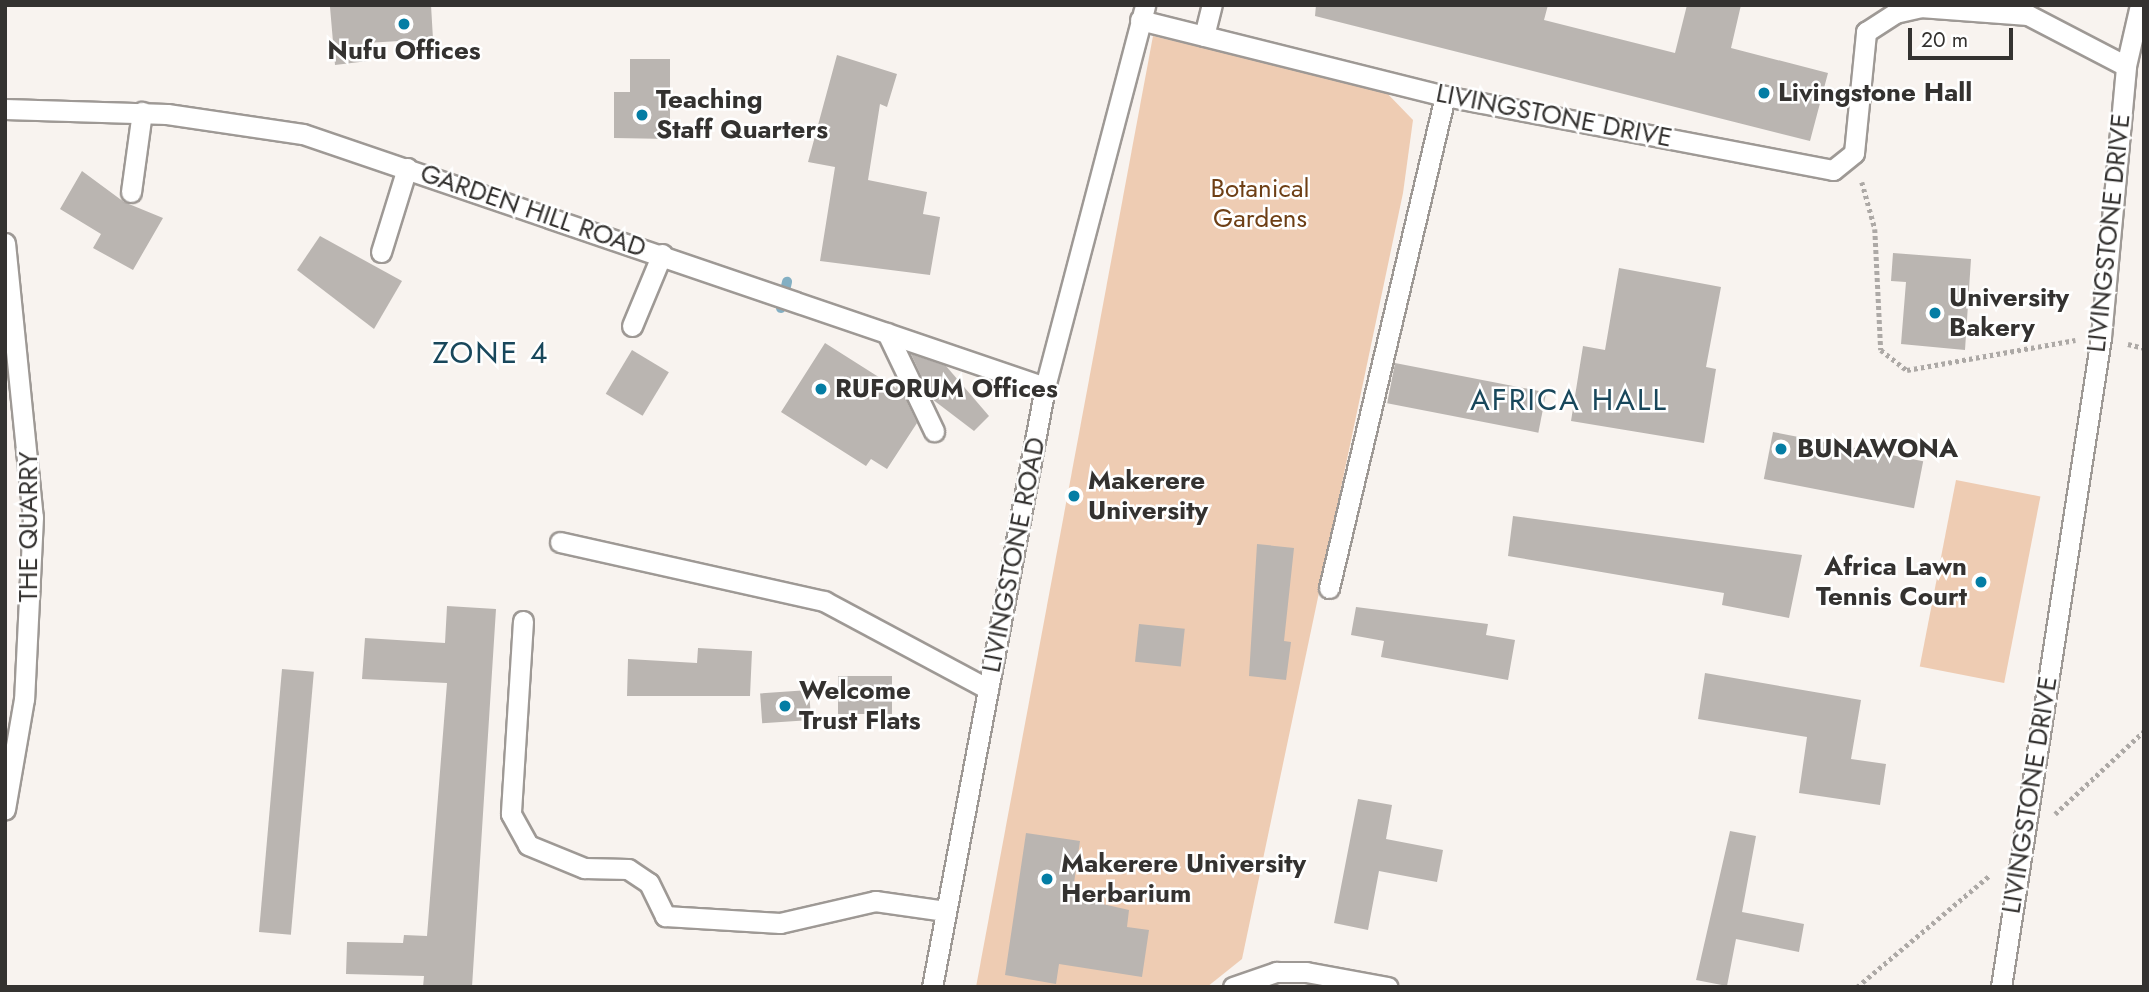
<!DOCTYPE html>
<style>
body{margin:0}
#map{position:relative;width:2149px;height:992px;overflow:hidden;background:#f8f3ef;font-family:Jost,sans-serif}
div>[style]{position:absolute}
.green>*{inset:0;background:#eeccb3;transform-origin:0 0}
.stream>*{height:10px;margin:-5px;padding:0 5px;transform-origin:5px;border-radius:5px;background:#83afc3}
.building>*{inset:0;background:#bab5b1;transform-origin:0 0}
.path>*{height:4.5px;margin-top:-2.25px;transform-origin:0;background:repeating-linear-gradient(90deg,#ada9a6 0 3.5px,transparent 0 7px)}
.roads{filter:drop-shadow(2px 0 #9e9995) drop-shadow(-2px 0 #9e9995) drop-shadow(0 2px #9e9995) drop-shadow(0 -2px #9e9995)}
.lane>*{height:19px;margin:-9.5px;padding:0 9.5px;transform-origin:9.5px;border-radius:9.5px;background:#fff}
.dots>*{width:19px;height:19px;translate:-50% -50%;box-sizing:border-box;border:4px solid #fff;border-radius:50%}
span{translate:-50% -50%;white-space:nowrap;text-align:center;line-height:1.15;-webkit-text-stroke:5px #fff;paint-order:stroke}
.poi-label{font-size:26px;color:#343230;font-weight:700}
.left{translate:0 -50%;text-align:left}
.right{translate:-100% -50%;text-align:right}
.street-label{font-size:26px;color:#343230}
.park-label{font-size:26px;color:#6e3f15}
.quarter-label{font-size:30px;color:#18475b;letter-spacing:2px}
.frame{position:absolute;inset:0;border:7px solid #343230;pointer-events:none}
.scale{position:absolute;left:1908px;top:28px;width:105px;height:32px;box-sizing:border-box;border:4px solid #343230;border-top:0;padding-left:9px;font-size:21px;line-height:24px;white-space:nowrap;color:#343230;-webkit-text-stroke:5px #fff;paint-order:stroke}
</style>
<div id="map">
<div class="green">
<div style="clip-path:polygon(1153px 36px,1383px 89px,1413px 120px,1403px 193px,1242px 959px,1207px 987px,976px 987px)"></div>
<div style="left:1956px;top:480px;width:86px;height:190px;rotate:11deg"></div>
</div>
<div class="stream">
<div style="left:781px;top:308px;width:27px;rotate:-77deg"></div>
</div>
<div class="building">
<div style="clip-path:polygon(431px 5px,433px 39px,366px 43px,368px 61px,335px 65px,330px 7px)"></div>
<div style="clip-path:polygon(1316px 5px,1548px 5px,1544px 20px,1675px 53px,1687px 5px,1741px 5px,1731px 48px,1828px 73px,1810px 141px,1315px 16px)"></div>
<div style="clip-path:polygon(837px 55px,897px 74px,887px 107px,880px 104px,868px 180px,927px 192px,923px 214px,940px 217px,930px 275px,820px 261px,835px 167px,808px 162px)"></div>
<div style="clip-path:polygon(630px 59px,670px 59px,670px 139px,614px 138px,614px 92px,630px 92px)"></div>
<div style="clip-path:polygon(82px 171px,124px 202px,163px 218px,133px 270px,93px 248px,101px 234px,60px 209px)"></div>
<div style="clip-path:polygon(320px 236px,402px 281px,374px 329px,297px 270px)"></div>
<div style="clip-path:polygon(1893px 253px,1971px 259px,1965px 350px,1901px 344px,1906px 282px,1891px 281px)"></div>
<div style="clip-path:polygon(1619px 268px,1721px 287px,1706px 367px,1716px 369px,1704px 443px,1571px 421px,1583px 346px,1605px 350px)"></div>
<div style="clip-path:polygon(825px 343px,896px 388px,898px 383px,917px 423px,887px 469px,871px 459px,866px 466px,781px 412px)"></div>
<div style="left:632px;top:350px;width:43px;height:51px;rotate:31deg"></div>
<div style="clip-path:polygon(911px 354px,946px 366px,989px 416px,974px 431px,932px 399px)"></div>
<div style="left:1395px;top:363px;width:154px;height:41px;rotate:11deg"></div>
<div style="left:1773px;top:432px;width:153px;height:48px;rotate:11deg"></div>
<div style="clip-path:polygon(1513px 516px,1802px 555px,1789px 618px,1722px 605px,1724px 593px,1508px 556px)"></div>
<div style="clip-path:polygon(1257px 544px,1294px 548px,1284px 641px,1291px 642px,1286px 680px,1249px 676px)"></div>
<div style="clip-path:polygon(447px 606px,496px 609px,472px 987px,423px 987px,424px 976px,346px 974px,347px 942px,403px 943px,404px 935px,427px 936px,447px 683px,362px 679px,365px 638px,445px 643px)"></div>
<div style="clip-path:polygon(1356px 607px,1488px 624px,1486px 635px,1515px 640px,1508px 680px,1381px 657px,1384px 641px,1351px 635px)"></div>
<div style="left:1139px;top:624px;width:46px;height:38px;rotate:6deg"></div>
<div style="clip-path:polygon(698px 648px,752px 651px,750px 696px,627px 696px,628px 659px,697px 663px)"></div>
<div style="left:282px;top:669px;width:32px;height:264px;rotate:5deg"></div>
<div style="clip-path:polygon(1705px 673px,1861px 700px,1851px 759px,1886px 764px,1880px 805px,1799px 793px,1807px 737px,1698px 719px)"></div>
<div style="left:838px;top:676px;width:54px;height:38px"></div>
<div style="left:809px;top:690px;width:30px;height:49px;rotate:86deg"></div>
<div style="clip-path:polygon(1358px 799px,1392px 805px,1386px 839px,1443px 850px,1437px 882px,1379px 871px,1368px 930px,1334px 923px)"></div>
<div style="clip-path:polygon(1730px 831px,1756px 836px,1742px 912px,1804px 924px,1799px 952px,1736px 939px,1727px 986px,1696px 980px)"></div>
<div style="clip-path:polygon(1026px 833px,1080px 841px,1072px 897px,1129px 910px,1127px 927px,1149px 930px,1142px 977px,1059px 964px,1056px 984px,1005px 975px)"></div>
</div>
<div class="path">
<div style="left:1862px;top:182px;width:49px;rotate:74.5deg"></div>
<div style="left:1875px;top:229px;width:121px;rotate:87.2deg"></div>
<div style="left:1881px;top:350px;width:33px;rotate:38deg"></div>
<div style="left:1907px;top:370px;width:171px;rotate:-10.1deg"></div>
<div style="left:2128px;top:344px;width:16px;rotate:14deg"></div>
<div style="left:2055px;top:814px;width:122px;rotate:-43deg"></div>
<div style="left:1857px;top:987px;width:174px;rotate:-40.1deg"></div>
</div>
<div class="roads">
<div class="lane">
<div style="left:1140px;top:20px;width:314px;rotate:14deg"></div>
<div style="left:1445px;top:96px;width:395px;rotate:10.8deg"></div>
<div style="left:1833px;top:170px;width:27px;rotate:-39deg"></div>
<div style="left:1854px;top:153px;width:122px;rotate:-84.3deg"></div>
<div style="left:1866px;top:32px;width:35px;rotate:-33deg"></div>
<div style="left:1895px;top:13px;width:26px;rotate:-13deg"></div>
<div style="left:1920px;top:7px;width:108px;rotate:4.2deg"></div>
<div style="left:2028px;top:15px;width:110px;rotate:27.5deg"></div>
<div style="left:1204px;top:36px;width:32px;rotate:-76deg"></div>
<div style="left:5px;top:109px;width:162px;rotate:1.8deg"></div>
<div style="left:167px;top:114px;width:137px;rotate:8.4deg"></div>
<div style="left:303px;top:134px;width:784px;rotate:18.83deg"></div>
<div style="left:131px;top:192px;width:81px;rotate:-82.2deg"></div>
<div style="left:5px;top:243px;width:275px;rotate:84.2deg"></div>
<div style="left:33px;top:517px;width:182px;rotate:92.8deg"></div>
<div style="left:24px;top:699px;width:112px;rotate:99.8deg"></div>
<div style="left:381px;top:252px;width:88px;rotate:-72.8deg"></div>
<div style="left:632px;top:326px;width:78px;rotate:-67.4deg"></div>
<div style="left:887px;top:333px;width:109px;rotate:64.4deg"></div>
<div style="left:560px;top:542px;width:271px;rotate:12.6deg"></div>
<div style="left:824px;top:601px;width:186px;rotate:28.2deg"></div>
<div style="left:1329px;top:588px;width:505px;rotate:-76.73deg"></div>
<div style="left:523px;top:621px;width:193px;rotate:93.6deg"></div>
<div style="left:511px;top:814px;width:35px;rotate:61deg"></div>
<div style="left:528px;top:845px;width:61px;rotate:22.3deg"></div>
<div style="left:584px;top:868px;width:44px;rotate:1.3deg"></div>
<div style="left:628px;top:869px;width:25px;rotate:34deg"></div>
<div style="left:649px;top:883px;width:37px;rotate:64deg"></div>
<div style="left:665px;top:916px;width:115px;rotate:3.5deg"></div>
<div style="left:780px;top:923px;width:98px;rotate:-13deg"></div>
<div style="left:875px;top:901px;width:71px;rotate:8.1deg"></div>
<div style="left:932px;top:987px;width:611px;rotate:-79.33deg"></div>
<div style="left:1045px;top:387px;width:395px;rotate:-75.3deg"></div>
<div style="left:1233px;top:987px;width:46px;rotate:-19.2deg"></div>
<div style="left:1276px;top:972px;width:30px"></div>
<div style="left:1306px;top:972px;width:83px;rotate:10.4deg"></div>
<div style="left:2001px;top:987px;width:658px;rotate:-81.25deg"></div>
<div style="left:2101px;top:337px;width:272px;rotate:-84.7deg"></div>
<div style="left:2126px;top:66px;width:63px;rotate:-77.1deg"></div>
</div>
</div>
<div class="dots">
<div style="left:404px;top:24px;background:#047da4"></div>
<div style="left:1764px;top:93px;background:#047da4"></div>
<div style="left:642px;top:115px;background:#047da4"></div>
<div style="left:1935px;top:313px;background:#047da4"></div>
<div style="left:821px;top:389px;background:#047da4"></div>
<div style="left:1781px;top:449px;background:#047da4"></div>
<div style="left:1074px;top:496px;background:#047da4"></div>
<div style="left:1981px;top:582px;background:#047da4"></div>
<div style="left:785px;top:706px;background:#047da4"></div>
<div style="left:1047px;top:879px;background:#047da4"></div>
</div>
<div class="poi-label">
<span style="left:404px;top:51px">Nufu Offices</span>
<span class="left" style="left:1778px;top:93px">Livingstone Hall</span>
<span class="left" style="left:656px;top:115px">Teaching<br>Staff Quarters</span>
<span class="left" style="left:1949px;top:313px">University<br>Bakery</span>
<span class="left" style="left:835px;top:389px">RUFORUM Offices</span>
<span class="left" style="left:1797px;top:449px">BUNAWONA</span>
<span class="left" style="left:1088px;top:496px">Makerere<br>University</span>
<span class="right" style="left:1967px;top:582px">Africa Lawn<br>Tennis Court</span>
<span class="left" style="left:799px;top:706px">Welcome<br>Trust Flats</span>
<span class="left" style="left:1061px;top:879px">Makerere University<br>Herbarium</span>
</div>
<div class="street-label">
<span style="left:1554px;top:116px;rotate:11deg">LIVINGSTONE DRIVE</span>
<span style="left:533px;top:211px;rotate:19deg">GARDEN HILL ROAD</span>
<span style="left:2109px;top:233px;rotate:-84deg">LIVINGSTONE DRIVE</span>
<span style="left:29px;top:527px;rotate:-90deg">THE QUARRY</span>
<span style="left:1014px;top:555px;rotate:-79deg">LIVINGSTONE ROAD</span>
<span style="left:2030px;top:795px;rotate:-81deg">LIVINGSTONE DRIVE</span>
</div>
<div class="park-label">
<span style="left:1260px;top:204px">Botanical<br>Gardens</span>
</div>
<div class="quarter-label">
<span style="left:491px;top:353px">ZONE 4</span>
<span style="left:1569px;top:400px">AFRICA HALL</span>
</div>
<div class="frame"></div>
<div class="scale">20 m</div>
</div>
